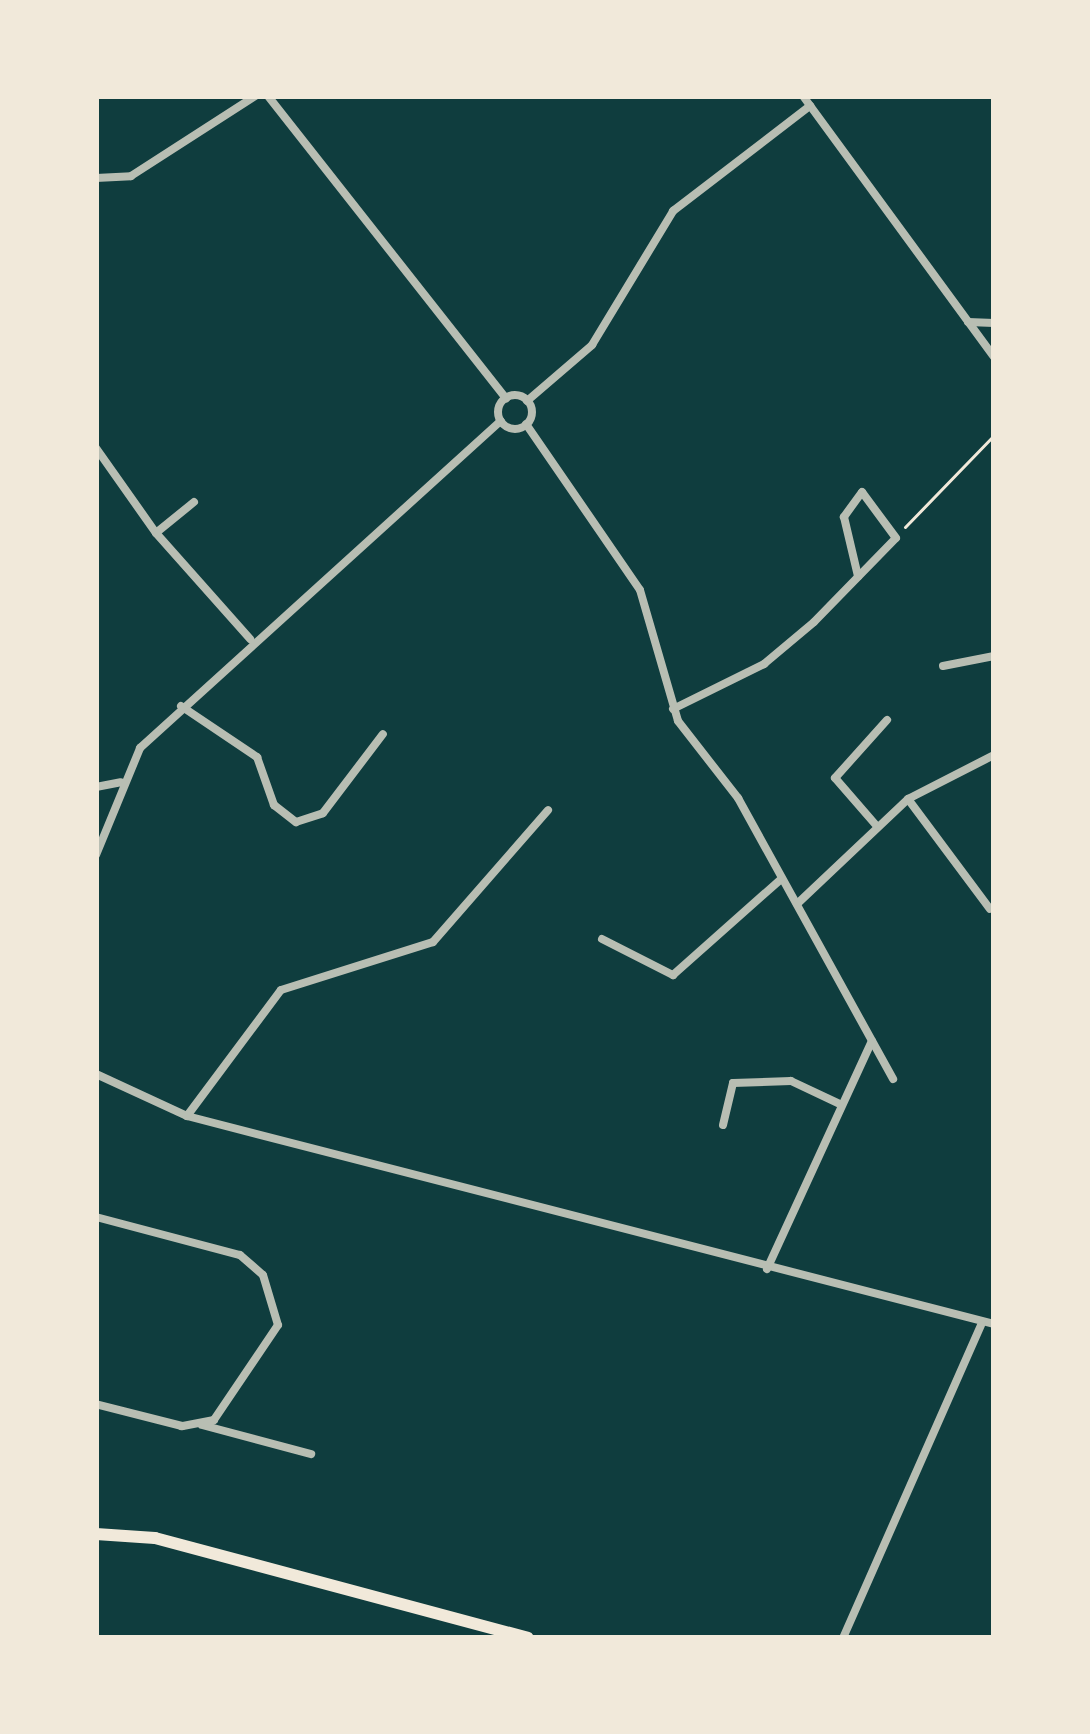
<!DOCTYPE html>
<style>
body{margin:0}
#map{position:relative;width:1090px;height:1734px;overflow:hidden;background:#0f3d3e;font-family:"Alegreya Sans",sans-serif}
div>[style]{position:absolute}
.path>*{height:3px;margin:-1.5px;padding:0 1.5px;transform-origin:1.5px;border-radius:1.5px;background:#f1e9da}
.minor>*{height:8px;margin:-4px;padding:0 4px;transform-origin:4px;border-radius:4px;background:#b8beb3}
.minor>.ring{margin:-4px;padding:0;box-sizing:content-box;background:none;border:8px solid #b8beb3;border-radius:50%}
.primary>*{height:12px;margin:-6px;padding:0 6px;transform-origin:6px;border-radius:6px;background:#f1e9da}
span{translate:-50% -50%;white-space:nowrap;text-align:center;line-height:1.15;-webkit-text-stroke:9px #f1e9da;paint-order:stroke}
.frame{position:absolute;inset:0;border:99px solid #f1e9da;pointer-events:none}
</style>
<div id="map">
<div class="path">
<div style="left:905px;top:527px;width:128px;rotate:-45.9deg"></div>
</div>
<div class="minor">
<div style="left:268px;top:96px;width:385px;rotate:51.8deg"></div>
<div style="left:803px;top:96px;width:323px;rotate:53.8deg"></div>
<div style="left:96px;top:178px;width:35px;rotate:-3deg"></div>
<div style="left:131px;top:176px;width:148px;rotate:-32.8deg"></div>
<div style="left:968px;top:322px;width:26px;rotate:2deg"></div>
<div class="ring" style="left:498px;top:395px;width:26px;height:26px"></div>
<div style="left:527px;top:401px;width:86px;rotate:-40.7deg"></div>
<div style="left:592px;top:345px;width:157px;rotate:-58.8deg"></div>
<div style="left:673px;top:211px;width:173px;rotate:-37.5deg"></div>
<div style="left:526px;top:424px;width:201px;rotate:55.5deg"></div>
<div style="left:640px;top:590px;width:136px;rotate:73.8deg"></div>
<div style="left:678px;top:721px;width:98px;rotate:52.1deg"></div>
<div style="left:738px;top:798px;width:321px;rotate:61.1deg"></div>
<div style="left:96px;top:448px;width:104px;rotate:54.8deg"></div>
<div style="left:194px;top:502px;width:49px;rotate:140.8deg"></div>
<div style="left:156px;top:533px;width:142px;rotate:48.4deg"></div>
<div style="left:943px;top:666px;width:52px;rotate:-11.1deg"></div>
<div style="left:181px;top:706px;width:92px;rotate:33.9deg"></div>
<div style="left:257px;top:757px;width:51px;rotate:70.5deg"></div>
<div style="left:274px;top:805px;width:28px;rotate:38deg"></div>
<div style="left:296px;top:822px;width:28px;rotate:-18deg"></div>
<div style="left:323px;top:813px;width:99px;rotate:-52.8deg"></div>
<div style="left:673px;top:709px;width:102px;rotate:-26.3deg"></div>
<div style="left:764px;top:664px;width:65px;rotate:-40deg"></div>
<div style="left:814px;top:622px;width:117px;rotate:-45.7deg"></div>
<div style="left:896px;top:538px;width:57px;rotate:-126.5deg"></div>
<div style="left:862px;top:492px;width:31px;rotate:126deg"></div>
<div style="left:844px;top:517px;width:61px;rotate:76.7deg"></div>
<div style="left:96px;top:787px;width:25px;rotate:-11deg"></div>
<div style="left:908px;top:799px;width:137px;rotate:53.3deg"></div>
<div style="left:875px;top:824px;width:61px;rotate:-131deg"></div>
<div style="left:835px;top:778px;width:78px;rotate:-48.1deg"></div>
<div style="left:96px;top:855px;width:116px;rotate:-67.6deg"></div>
<div style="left:140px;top:748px;width:487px;rotate:-42.2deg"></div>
<div style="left:797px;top:904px;width:153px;rotate:-43.4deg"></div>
<div style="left:908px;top:799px;width:97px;rotate:-27.1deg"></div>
<div style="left:602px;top:939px;width:80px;rotate:26.9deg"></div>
<div style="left:673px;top:975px;width:144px;rotate:-41.6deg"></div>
<div style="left:96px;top:1074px;width:100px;rotate:24.8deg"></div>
<div style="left:187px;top:1116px;width:833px;rotate:14.45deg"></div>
<div style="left:187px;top:1116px;width:157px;rotate:-53.3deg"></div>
<div style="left:281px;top:990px;width:159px;rotate:-17.5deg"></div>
<div style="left:433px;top:942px;width:175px;rotate:-48.9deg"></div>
<div style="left:723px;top:1125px;width:43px;rotate:-76.6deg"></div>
<div style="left:733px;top:1083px;width:58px;rotate:-2deg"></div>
<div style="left:791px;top:1081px;width:56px;rotate:25.2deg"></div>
<div style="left:96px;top:1217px;width:149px;rotate:14.8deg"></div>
<div style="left:240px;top:1255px;width:30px;rotate:41deg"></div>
<div style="left:263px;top:1275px;width:52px;rotate:73.3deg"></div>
<div style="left:278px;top:1325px;width:115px;rotate:124deg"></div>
<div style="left:214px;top:1420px;width:33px;rotate:169deg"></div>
<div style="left:182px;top:1426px;width:89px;rotate:-165.7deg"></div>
<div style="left:767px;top:1269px;width:251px;rotate:-65.3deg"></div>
<div style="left:202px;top:1425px;width:113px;rotate:14.9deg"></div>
<div style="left:843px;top:1638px;width:342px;rotate:-66.2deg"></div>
</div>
<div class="primary">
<div style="left:96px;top:1534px;width:59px;rotate:3.9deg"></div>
<div style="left:155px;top:1538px;width:386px;rotate:15deg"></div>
</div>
<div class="frame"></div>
</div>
